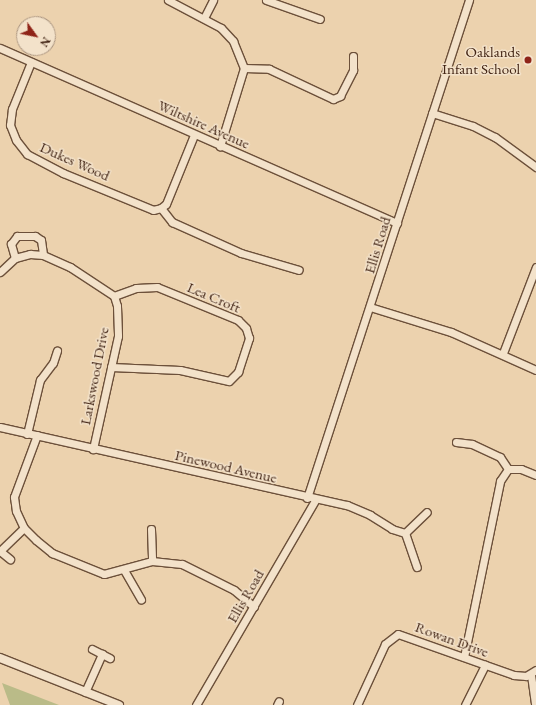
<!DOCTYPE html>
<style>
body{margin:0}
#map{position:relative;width:536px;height:705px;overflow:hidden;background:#ecd2ae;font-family:"EB Garamond",serif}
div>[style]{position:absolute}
.green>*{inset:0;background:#babb88}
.roads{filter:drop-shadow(1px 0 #6c503a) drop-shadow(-1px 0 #6c503a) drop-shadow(0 1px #6c503a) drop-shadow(0 -1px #6c503a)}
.minor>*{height:7px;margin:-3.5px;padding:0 3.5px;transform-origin:3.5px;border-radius:3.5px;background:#f3e2ca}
.tertiary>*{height:8px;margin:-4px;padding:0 4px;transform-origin:4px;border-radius:4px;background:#f3e2ca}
.dots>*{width:11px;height:11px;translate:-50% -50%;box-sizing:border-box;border:2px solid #f3e2ca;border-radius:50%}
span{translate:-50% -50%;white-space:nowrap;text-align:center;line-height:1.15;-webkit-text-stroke:3px #f3e2ca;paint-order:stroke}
.poi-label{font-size:15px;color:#422414}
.right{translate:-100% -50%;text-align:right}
.street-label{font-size:15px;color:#422414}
.north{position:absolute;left:16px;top:16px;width:40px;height:40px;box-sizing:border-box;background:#f3e2ca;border:1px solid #ac9681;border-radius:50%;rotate:123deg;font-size:11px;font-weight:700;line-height:16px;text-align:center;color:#422414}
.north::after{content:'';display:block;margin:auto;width:14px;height:18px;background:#8f2418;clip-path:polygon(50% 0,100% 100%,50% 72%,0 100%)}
</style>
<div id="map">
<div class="green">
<div style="clip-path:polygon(2px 683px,59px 705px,10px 705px)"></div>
</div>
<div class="roads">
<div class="minor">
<div style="left:168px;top:0;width:60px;rotate:27.8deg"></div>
<div style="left:221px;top:28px;width:18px;rotate:47deg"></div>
<div style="left:233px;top:41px;width:29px;rotate:68deg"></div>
<div style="left:244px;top:68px;width:82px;rotate:107.1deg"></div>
<div style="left:266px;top:0;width:57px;rotate:19.4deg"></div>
<div style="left:204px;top:18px;width:20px;rotate:-63deg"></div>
<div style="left:0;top:48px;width:434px;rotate:23.8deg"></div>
<div style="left:31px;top:62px;width:51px;rotate:112deg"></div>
<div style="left:12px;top:109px;width:16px;rotate:97deg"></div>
<div style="left:10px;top:125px;width:16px;rotate:68deg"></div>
<div style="left:16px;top:140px;width:18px;rotate:52deg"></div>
<div style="left:27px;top:154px;width:41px;rotate:27.8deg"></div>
<div style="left:63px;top:173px;width:97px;rotate:22.3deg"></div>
<div style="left:153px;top:210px;width:8px;rotate:-14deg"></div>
<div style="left:161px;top:208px;width:6px;rotate:-39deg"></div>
<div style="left:166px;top:204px;width:74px;rotate:-67.9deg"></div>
<div style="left:244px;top:68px;width:25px;rotate:2deg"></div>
<div style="left:269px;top:69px;width:71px;rotate:25.1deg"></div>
<div style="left:333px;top:99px;width:8px;rotate:-23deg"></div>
<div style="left:340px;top:96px;width:29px;rotate:-63deg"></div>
<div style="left:353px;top:70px;width:14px;rotate:-90deg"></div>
<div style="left:432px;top:113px;width:43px;rotate:17.6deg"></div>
<div style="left:473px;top:126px;width:25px;rotate:27deg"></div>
<div style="left:495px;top:137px;width:51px;rotate:36.2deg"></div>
<div style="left:161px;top:208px;width:18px;rotate:52deg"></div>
<div style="left:172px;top:222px;width:76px;rotate:24.2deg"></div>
<div style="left:241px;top:253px;width:60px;rotate:16.3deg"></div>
<div style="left:15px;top:258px;width:15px;rotate:-106deg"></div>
<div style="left:11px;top:244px;width:10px;rotate:-53deg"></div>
<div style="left:17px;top:236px;width:18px"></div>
<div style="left:35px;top:236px;width:7px;rotate:34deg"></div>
<div style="left:41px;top:240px;width:15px;rotate:82deg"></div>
<div style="left:0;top:272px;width:21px;rotate:-43deg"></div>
<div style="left:15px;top:258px;width:16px;rotate:-15deg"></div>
<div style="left:30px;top:254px;width:13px;rotate:4deg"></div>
<div style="left:43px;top:255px;width:30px;rotate:24deg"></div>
<div style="left:70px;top:267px;width:53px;rotate:33.4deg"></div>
<div style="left:114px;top:296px;width:10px;rotate:73deg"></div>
<div style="left:117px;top:306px;width:30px;rotate:88deg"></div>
<div style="left:118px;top:336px;width:116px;rotate:102.5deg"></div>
<div style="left:370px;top:307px;width:85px;rotate:17.2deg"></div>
<div style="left:451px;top:332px;width:93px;rotate:24.1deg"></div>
<div style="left:503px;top:353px;width:92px;rotate:-69deg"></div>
<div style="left:111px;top:367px;width:69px;rotate:2.5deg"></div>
<div style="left:180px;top:370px;width:50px;rotate:12.7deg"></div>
<div style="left:229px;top:381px;width:13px;rotate:-45deg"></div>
<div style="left:238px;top:372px;width:36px;rotate:-72deg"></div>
<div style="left:249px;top:338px;width:10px;rotate:-107deg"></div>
<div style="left:246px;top:328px;width:11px;rotate:-135deg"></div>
<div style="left:238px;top:320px;width:87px;rotate:-157.8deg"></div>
<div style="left:157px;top:287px;width:21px;rotate:177deg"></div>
<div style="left:136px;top:288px;width:23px;rotate:160deg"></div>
<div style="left:0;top:427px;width:356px;rotate:12.7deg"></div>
<div style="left:347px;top:505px;width:25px;rotate:23deg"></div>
<div style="left:370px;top:515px;width:26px;rotate:32deg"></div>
<div style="left:392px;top:529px;width:14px;rotate:17deg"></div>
<div style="left:405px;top:533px;width:36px;rotate:71deg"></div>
<div style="left:27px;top:434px;width:56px;rotate:-76.5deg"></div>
<div style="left:40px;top:380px;width:21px;rotate:-53deg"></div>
<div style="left:53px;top:363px;width:13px;rotate:-72deg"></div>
<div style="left:37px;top:435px;width:66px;rotate:110.4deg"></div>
<div style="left:14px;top:497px;width:14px;rotate:82deg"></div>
<div style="left:16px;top:511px;width:19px;rotate:65deg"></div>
<div style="left:24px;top:528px;width:17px;rotate:45deg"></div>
<div style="left:36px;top:540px;width:21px;rotate:39deg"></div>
<div style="left:52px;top:553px;width:56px;rotate:22deg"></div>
<div style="left:104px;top:574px;width:50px;rotate:-15.2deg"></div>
<div style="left:152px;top:561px;width:30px;rotate:6deg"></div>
<div style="left:182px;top:564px;width:58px;rotate:26.6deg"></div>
<div style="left:234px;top:590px;width:26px;rotate:40deg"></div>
<div style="left:456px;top:442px;width:16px;rotate:7deg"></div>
<div style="left:472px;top:444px;width:31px;rotate:25deg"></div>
<div style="left:500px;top:457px;width:14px;rotate:56deg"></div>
<div style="left:508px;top:469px;width:13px"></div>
<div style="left:521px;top:469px;width:16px;rotate:22deg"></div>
<div style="left:307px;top:498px;width:524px;rotate:-71.98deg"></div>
<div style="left:151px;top:529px;width:32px;rotate:88deg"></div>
<div style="left:405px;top:533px;width:30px;rotate:-44deg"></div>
<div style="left:0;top:551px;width:33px;rotate:-44deg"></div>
<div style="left:0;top:551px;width:13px;rotate:39deg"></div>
<div style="left:124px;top:570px;width:34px;rotate:60deg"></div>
<div style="left:92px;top:649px;width:20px;rotate:27deg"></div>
<div style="left:464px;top:657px;width:180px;rotate:-78.4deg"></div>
<div style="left:500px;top:481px;width:14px;rotate:-56deg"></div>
<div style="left:531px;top:675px;width:30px;rotate:82deg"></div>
<div style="left:85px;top:692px;width:42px;rotate:-65.9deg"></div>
<div style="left:196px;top:705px;width:238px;rotate:-59.8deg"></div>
<div style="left:277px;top:705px;width:4px;rotate:-63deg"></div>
<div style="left:357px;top:705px;width:67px;rotate:-65.3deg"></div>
<div style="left:385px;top:644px;width:16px;rotate:-38deg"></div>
<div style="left:398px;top:634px;width:123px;rotate:19.5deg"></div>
<div style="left:514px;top:675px;width:12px;rotate:5deg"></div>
<div style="left:526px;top:676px;width:12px;rotate:-31deg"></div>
<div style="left:465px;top:705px;width:45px;rotate:-63.4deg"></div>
</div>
<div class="tertiary">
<div style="left:0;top:658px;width:128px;rotate:21.6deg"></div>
</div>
</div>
<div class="dots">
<div style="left:528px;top:60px;background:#8f2418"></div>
</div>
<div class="poi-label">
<span class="right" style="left:520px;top:60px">Oaklands<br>Infant School</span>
</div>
<div class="street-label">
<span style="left:204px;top:124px;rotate:24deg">Wiltshire Avenue</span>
<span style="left:75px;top:161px;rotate:24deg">Dukes Wood</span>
<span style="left:377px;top:245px;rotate:-73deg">Ellis Road</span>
<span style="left:214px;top:297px;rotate:23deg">Lea Croft</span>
<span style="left:94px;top:376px;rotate:-79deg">Larkswood Drive</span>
<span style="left:226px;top:466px;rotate:13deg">Pinewood Avenue</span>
<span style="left:245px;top:596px;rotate:-60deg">Ellis Road</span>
<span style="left:452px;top:639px;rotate:20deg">Rowan Drive</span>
</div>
<div class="north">N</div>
</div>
